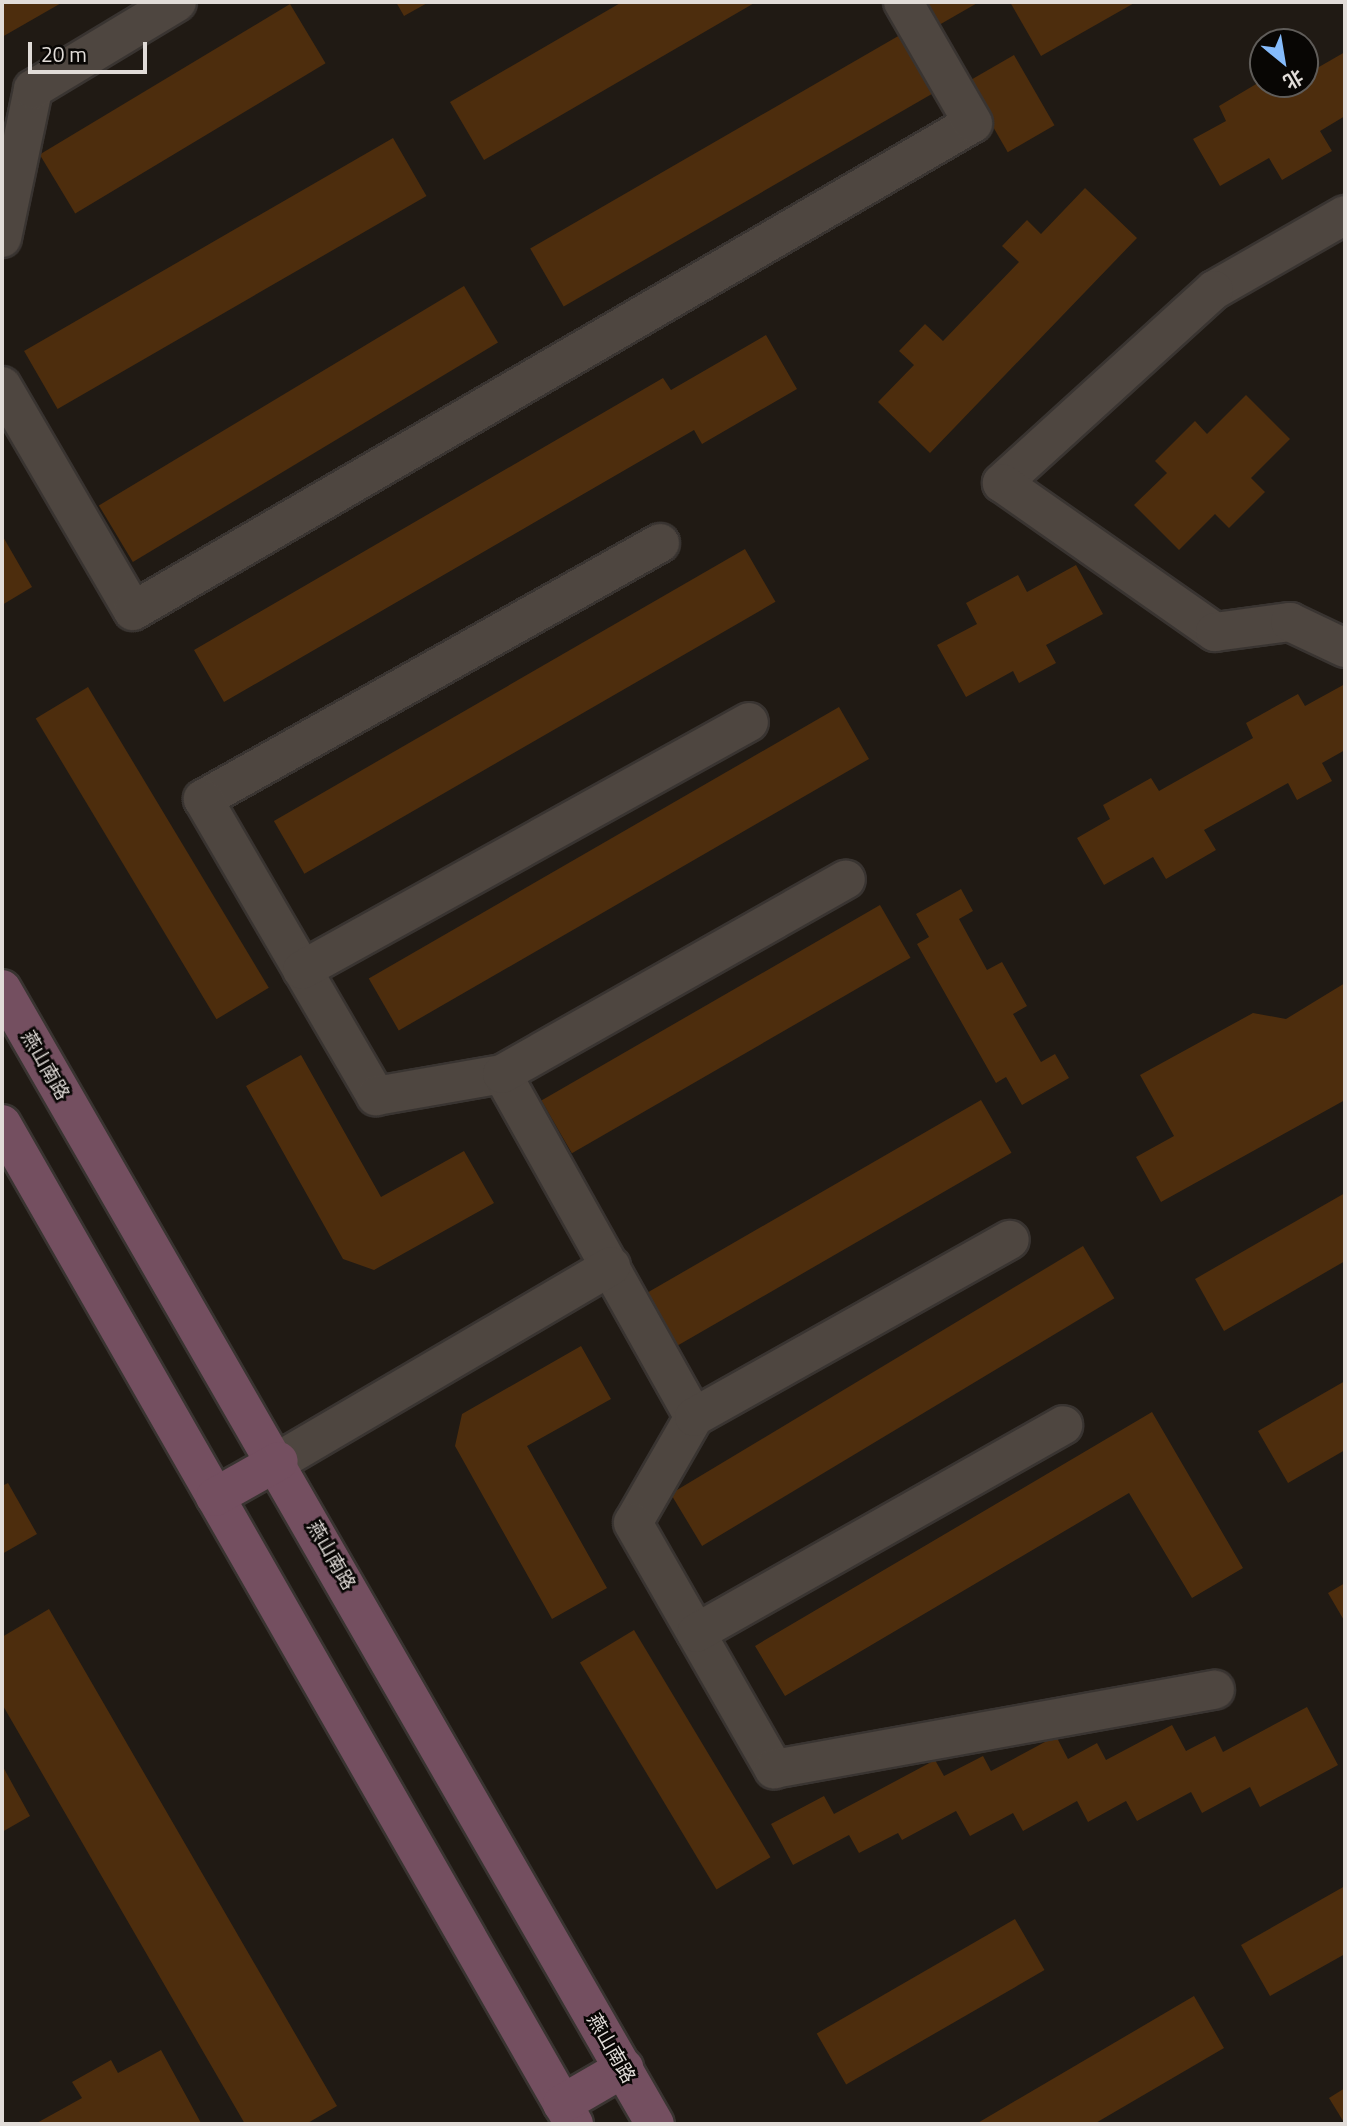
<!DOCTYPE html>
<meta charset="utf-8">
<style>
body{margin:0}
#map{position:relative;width:1347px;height:2126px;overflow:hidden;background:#201a14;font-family:"Titillium Web","Noto Sans SC",sans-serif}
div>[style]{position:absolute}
.building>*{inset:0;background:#4d2d0d;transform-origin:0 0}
.roads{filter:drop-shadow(2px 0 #393431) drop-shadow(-2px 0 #393431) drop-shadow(0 2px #393431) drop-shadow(0 -2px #393431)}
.street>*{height:38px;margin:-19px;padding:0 19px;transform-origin:19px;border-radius:19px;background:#4e4640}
.secondary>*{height:38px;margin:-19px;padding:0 19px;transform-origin:19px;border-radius:19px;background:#744f60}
span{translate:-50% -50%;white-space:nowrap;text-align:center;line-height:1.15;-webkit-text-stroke:5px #080604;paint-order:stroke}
.street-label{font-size:19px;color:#e1dcd8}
.frame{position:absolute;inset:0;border:4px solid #e1dcd8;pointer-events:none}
.north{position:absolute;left:1249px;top:28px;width:70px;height:70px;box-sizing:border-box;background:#080604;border:2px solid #5f5c59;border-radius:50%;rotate:150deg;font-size:19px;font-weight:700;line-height:28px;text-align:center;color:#e1dcd8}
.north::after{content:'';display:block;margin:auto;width:24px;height:32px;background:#85bbfb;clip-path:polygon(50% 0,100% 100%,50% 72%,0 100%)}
.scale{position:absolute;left:28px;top:42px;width:119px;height:32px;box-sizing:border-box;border:4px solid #e1dcd8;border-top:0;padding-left:9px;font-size:21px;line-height:24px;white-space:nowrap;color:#e1dcd8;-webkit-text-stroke:5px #080604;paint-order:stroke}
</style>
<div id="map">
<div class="building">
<div style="clip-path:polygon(2px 2px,63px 2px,2px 37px)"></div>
<div style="clip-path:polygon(396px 2px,429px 2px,404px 16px)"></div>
<div style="clip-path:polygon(622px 2px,756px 2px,484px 160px,450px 102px)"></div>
<div style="clip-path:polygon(926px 2px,979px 2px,939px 25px)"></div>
<div style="clip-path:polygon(1010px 2px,1136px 2px,1041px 56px)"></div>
<div style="left:290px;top:4px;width:69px;height:292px;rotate:59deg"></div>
<div style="left:900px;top:35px;width:67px;height:427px;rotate:60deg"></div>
<div style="clip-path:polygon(1345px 52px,1345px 116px,1320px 131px,1332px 151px,1282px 180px,1269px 158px,1220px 186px,1193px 139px,1226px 121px,1219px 106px,1263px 80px,1275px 92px,1305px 84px,1305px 75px)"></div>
<div style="left:1014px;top:55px;width:81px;height:54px;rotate:60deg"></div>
<div style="left:393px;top:138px;width:67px;height:426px;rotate:60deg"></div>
<div style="clip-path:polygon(1085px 188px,1137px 238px,930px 453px,878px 402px,914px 365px,899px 351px,925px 324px,943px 341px,1019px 262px,1002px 246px,1027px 220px,1041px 234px)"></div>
<div style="left:464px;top:286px;width:66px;height:426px;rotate:59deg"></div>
<div style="clip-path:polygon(766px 335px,797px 389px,702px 444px,694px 430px,224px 702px,194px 650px,663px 378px,671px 390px)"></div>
<div style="clip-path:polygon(1246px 395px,1290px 439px,1251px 478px,1265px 492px,1229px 528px,1215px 514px,1179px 550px,1134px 505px,1167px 473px,1155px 461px,1195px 421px,1207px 434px)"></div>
<div style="clip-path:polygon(2px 535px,32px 587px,2px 605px)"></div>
<div style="left:745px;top:549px;width:61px;height:544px;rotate:60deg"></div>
<div style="clip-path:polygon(1076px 565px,1103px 614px,1046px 645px,1056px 663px,1019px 683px,1013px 671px,966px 697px,937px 645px,977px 624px,966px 603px,1018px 575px,1027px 592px)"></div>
<div style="clip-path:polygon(1345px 684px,1345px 750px,1322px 763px,1332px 781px,1297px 800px,1288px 783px,1204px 830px,1216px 850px,1166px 879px,1153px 857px,1104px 885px,1077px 838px,1110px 819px,1103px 805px,1151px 778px,1159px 791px,1253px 738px,1246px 723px,1298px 694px,1305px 706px)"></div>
<div style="left:88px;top:687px;width:351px;height:61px;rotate:59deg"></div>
<div style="left:839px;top:707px;width:60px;height:543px;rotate:60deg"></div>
<div style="clip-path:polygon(961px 889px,973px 911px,959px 919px,987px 970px,1002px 962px,1027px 1006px,1013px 1014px,1041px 1062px,1055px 1054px,1069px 1078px,1022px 1105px,1006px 1077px,996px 1083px,917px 944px,929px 937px,916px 914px)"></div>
<div style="left:880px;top:905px;width:61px;height:391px;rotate:60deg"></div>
<div style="clip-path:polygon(1345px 983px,1345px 1100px,1161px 1202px,1136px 1157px,1174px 1136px,1140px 1075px,1253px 1013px,1286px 1019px)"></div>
<div style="clip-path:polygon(301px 1055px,381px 1197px,464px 1151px,494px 1203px,374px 1270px,343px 1259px,246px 1086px)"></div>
<div style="left:981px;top:1100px;width:61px;height:392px;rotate:60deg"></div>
<div style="clip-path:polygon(1345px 1193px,1345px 1261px,1224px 1331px,1195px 1279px)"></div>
<div style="left:1083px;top:1246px;width:61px;height:481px;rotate:59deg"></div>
<div style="clip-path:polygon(581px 1346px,611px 1399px,527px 1446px,607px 1588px,552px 1619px,455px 1446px,462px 1414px)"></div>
<div style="clip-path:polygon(1345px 1381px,1345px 1450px,1288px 1483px,1258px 1431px)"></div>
<div style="clip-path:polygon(1152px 1412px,1243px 1568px,1192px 1598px,1129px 1493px,785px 1696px,755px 1646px)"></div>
<div style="clip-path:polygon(8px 1483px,37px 1534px,2px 1554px,2px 1486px)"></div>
<div style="clip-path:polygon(1345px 1583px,1345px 1622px,1328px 1593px)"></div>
<div style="clip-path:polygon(49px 1609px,337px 2106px,306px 2124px,245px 2124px,2px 1704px,2px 1637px)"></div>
<div style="left:634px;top:1630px;width:265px;height:63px;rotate:59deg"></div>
<div style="clip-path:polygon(1307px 1707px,1338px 1765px,1260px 1807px,1250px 1787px,1202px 1813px,1191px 1792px,1137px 1821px,1126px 1801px,1088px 1822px,1077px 1801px,1023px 1831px,1013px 1813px,970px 1836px,956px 1811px,902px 1840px,898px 1833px,859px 1853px,849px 1835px,793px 1865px,771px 1824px,824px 1796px,834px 1814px,935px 1760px,944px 1776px,983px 1756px,991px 1771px,1056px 1736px,1068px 1759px,1097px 1743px,1106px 1760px,1172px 1725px,1186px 1751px,1215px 1736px,1223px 1752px)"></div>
<div style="clip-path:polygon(2px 1765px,30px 1816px,2px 1832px)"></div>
<div style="clip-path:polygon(1345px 1886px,1345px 1954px,1270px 1996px,1241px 1945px)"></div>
<div style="left:1015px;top:1919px;width:59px;height:229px;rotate:60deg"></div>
<div style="clip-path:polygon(1194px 1996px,1224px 2048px,1094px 2124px,976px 2124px)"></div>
<div style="clip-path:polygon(161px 2050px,201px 2123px,35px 2124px,82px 2098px,72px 2082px,111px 2060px,118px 2073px)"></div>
<div style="clip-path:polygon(1345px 2088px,1345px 2124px,1329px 2098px)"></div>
</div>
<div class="roads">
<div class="street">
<div style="left:1345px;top:215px;width:151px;rotate:150.2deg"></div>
<div style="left:1214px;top:290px;width:287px;rotate:137.7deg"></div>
<div style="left:1002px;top:483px;width:260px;rotate:35deg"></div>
<div style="left:1215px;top:632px;width:76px;rotate:-7.6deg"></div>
<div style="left:1290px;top:622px;width:61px;rotate:25.3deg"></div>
<div style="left:2px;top:238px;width:152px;rotate:-78.2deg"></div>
<div style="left:33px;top:89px;width:168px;rotate:-31.1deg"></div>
<div style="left:2px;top:386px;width:260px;rotate:59.8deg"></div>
<div style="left:133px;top:611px;width:971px;rotate:-30.15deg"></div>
<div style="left:973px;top:123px;width:140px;rotate:-120deg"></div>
<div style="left:660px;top:543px;width:524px;rotate:150.74deg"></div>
<div style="left:203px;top:799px;width:344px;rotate:59.8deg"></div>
<div style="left:376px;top:1096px;width:128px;rotate:-9.9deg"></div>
<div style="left:502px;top:1074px;width:393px;rotate:60.8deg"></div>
<div style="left:694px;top:1417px;width:122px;rotate:119.9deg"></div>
<div style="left:633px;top:1523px;width:284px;rotate:60.2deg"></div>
<div style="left:774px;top:1769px;width:448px;rotate:-10.2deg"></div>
<div style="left:302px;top:970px;width:511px;rotate:-29.02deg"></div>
<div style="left:502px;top:1074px;width:395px;rotate:-29.5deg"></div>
<div style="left:694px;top:1417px;width:362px;rotate:-29.3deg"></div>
<div style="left:279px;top:1461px;width:385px;rotate:-30.4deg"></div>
<div style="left:696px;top:1633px;width:422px;rotate:-29.5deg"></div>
</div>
<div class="secondary">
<div style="left:2px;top:989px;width:1309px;rotate:60.09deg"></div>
<div style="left:2px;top:1124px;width:1152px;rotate:60.23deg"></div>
<div style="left:215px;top:1497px;width:73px;rotate:-29.4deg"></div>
<div style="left:562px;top:2104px;width:72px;rotate:-30.1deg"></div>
</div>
</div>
<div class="street-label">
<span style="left:46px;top:1065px;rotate:60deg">燕山南路</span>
<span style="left:332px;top:1555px;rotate:60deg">燕山南路</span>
<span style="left:612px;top:2048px;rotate:60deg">燕山南路</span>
</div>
<div class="frame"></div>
<div class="north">北</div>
<div class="scale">20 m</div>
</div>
